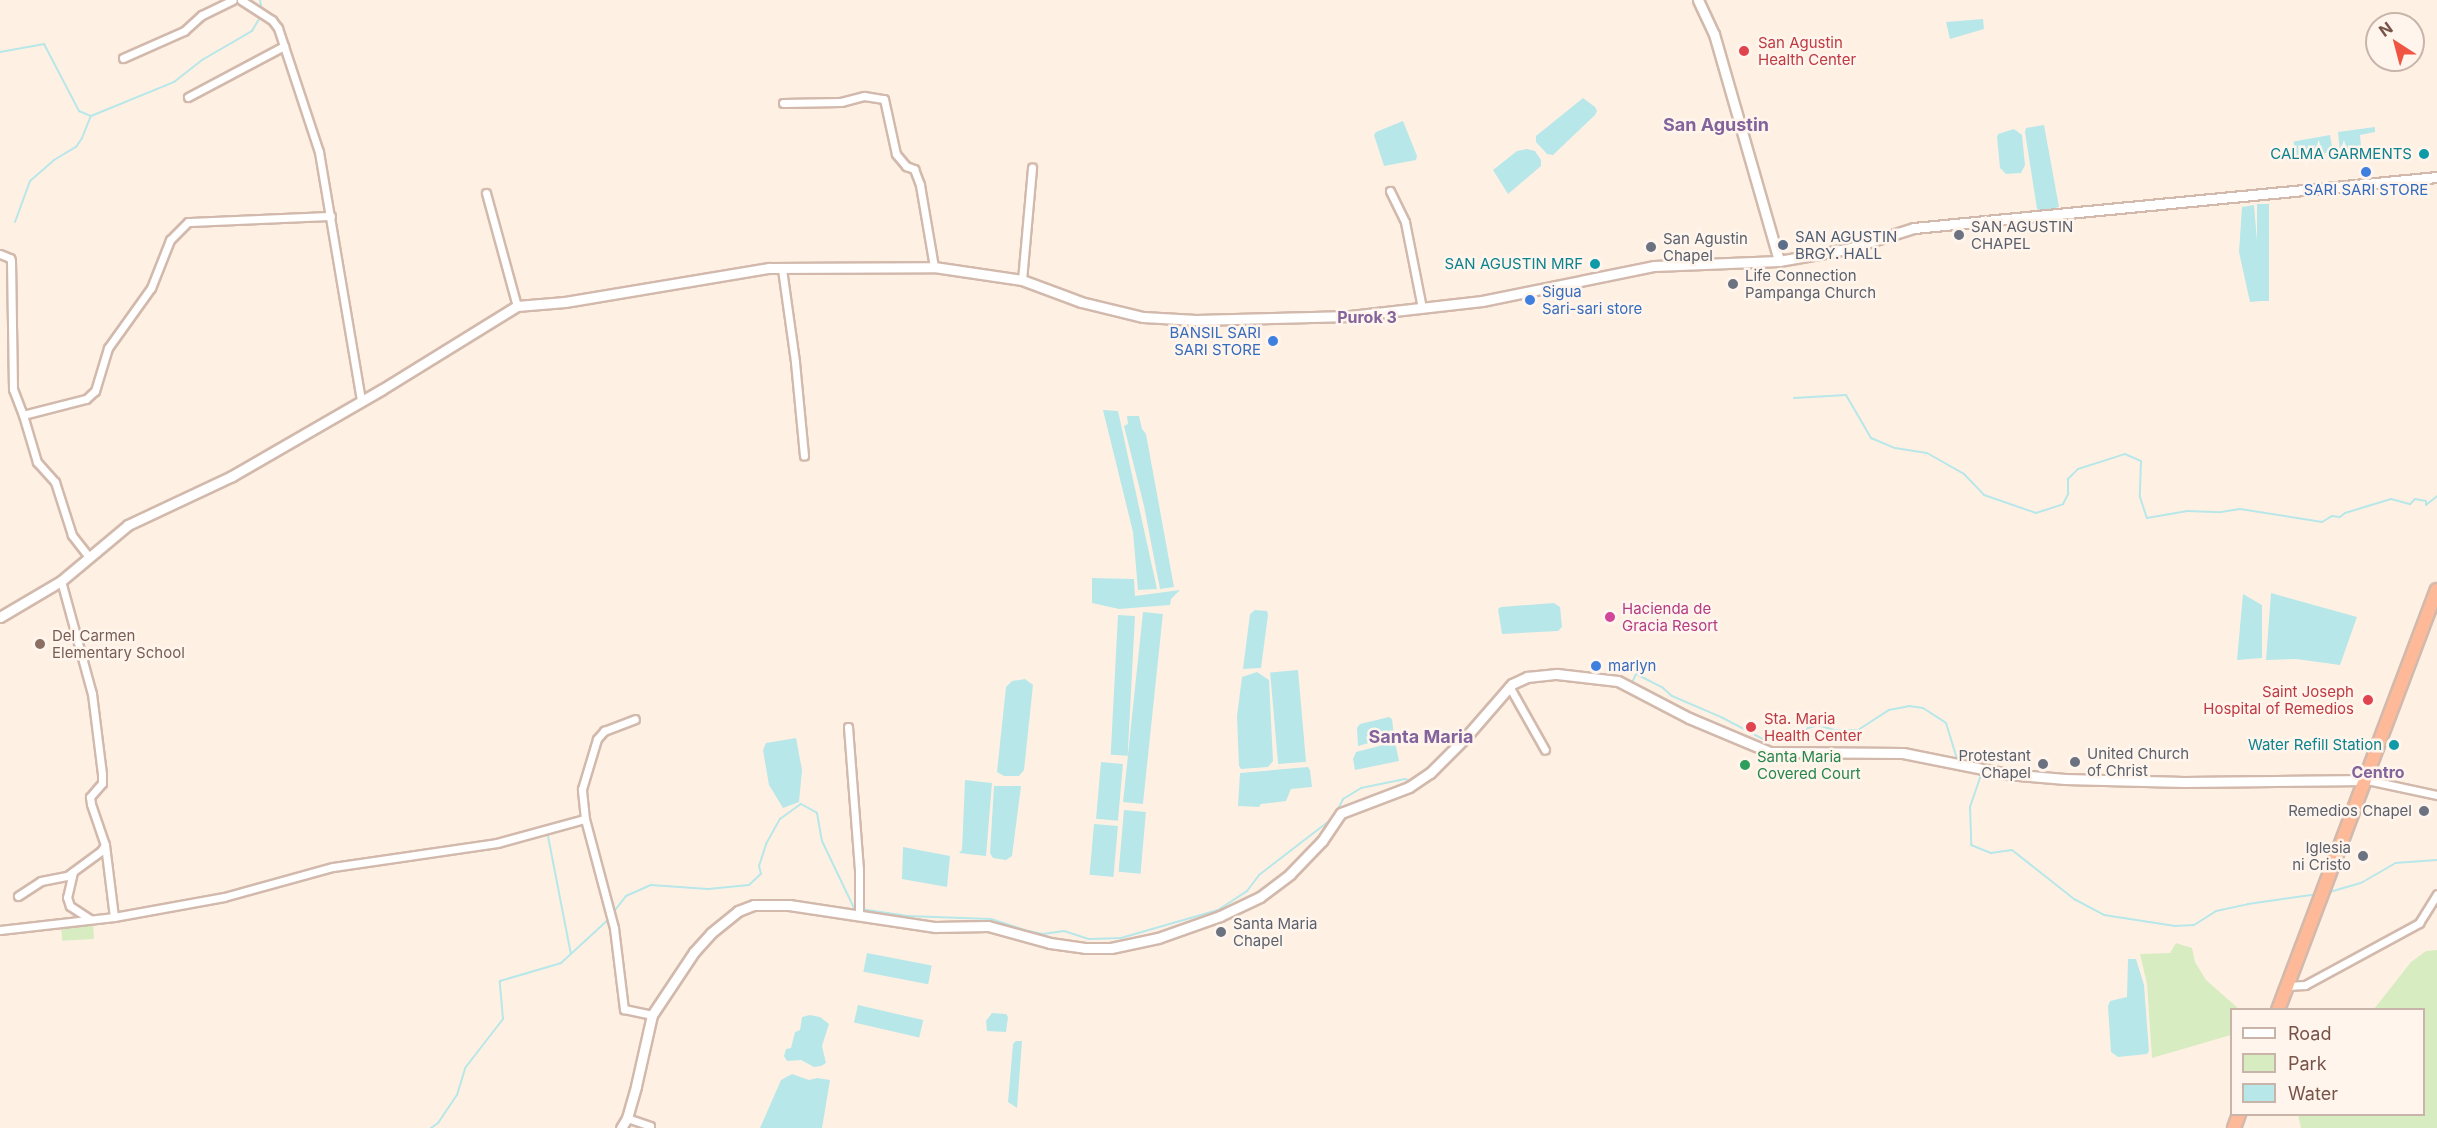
<!DOCTYPE html>
<style>
body{margin:0}
#map{position:relative;width:2437px;height:1128px;overflow:hidden;background:#fef1e4;font-family:Inter,sans-serif}
div>[style]{position:absolute}
.green>*{inset:0;background:#d8ecc2;transform-origin:0 0}
.water>*{inset:0;background:#b7e7e9;transform-origin:0 0}
.stream>*{height:2px;margin:-1px;padding:0 1px;transform-origin:1px;border-radius:1px;background:#b7e7e9}
.roads{filter:drop-shadow(2px 0 #d2b9ac) drop-shadow(-2px 0 #d2b9ac) drop-shadow(0 2px #d2b9ac) drop-shadow(0 -2px #d2b9ac)}
.minor>*{height:7px;margin:-3.5px;padding:0 3.5px;transform-origin:3.5px;border-radius:3.5px;background:#fff}
.tertiary>*{height:9px;margin:-4.5px;padding:0 4.5px;transform-origin:4.5px;border-radius:4.5px;background:#fff}
.trunk>*{height:12px;margin:-6px;padding:0 6px;transform-origin:6px;border-radius:6px;background:#feba98}
.dots>*{width:16px;height:16px;translate:-50% -50%;box-sizing:border-box;border:3px solid #fff5ec;border-radius:50%}
span{translate:-50% -50%;white-space:nowrap;text-align:center;line-height:1.15;-webkit-text-stroke:5px #fff5ec;paint-order:stroke}
.health-label{font-size:15px;color:#be3a42}
.left{translate:0 -50%;text-align:left}
.right{translate:-100% -50%;text-align:right}
.culture-label{font-size:15px;color:#0d838f}
.shop-label{font-size:15px;color:#366cbe}
.worship-label{font-size:15px;color:#5b616d}
.service-label{font-size:15px;color:#4e5e75}
.hotel-label{font-size:15px;color:#b23c85}
.education-label{font-size:15px;color:#785e54}
.leisure-label{font-size:15px;color:#27864d}
.neighbourhood-label{font-size:16px;color:#82639c;font-weight:700}
.quarter-label{font-size:18px;color:#82639c;font-weight:700}
.legend{position:absolute;left:2230px;top:1008px;width:195px;height:108px;box-sizing:border-box;background:#fff5ec;border:2px solid #c9b4aa;margin:0;padding:8px 10px;list-style:none;font-size:18px;color:#785348}
.legend li{display:flex;align-items:center;gap:12px;height:30px}
.legend b{width:30px;border:2px solid #c9b4aa}
.north{position:absolute;left:2365px;top:12px;width:60px;height:60px;box-sizing:border-box;background:#fff5ec;border:2px solid #c9b4aa;border-radius:50%;rotate:324deg;font-size:16px;font-weight:700;line-height:24px;text-align:center;color:#785348}
.north::after{content:'';display:block;margin:auto;width:21px;height:27px;background:#ef5542;clip-path:polygon(50% 0,100% 100%,50% 72%,0 100%)}
</style>
<div id="map">
<div class="green">
<div style="left:93px;top:921px;width:18px;height:32px;rotate:87deg"></div>
<div style="clip-path:polygon(2176px 943px,2192px 948px,2195px 962px,2206px 980px,2239px 1009px,2232px 1010px,2231px 1035px,2152px 1058px,2147px 984px,2140px 954px,2170px 953px)"></div>
<div style="clip-path:polygon(2437px 950px,2437px 1128px,2301px 1128px,2298px 1115px,2424px 1114px,2424px 1010px,2374px 1009px,2411px 962px,2426px 951px)"></div>
</div>
<div class="water">
<div style="clip-path:polygon(1983px 19px,1984px 29px,1950px 39px,1946px 22px)"></div>
<div style="clip-path:polygon(1583px 98px,1595px 107px,1597px 111px,1595px 115px,1553px 155px,1547px 154px,1536px 142px,1536px 136px)"></div>
<div style="clip-path:polygon(1403px 121px,1417px 156px,1416px 160px,1384px 166px,1374px 135px,1376px 132px)"></div>
<div style="clip-path:polygon(2044px 125px,2059px 207px,2041px 212px,2037px 209px,2025px 132px,2026px 128px)"></div>
<div style="clip-path:polygon(2375px 127px,2375px 132px,2360px 135px,2361px 147px,2340px 152px,2338px 132px)"></div>
<div style="clip-path:polygon(2014px 129px,2022px 135px,2025px 165px,2021px 173px,2006px 174px,2000px 168px,1997px 137px,1998px 134px)"></div>
<div style="left:2330px;top:135px;width:17px;height:37px;rotate:80deg"></div>
<div style="clip-path:polygon(1527px 149px,1535px 151px,1541px 160px,1541px 166px,1508px 194px,1493px 170px,1517px 151px)"></div>
<div style="left:2257px;top:204px;width:12px;height:97px"></div>
<div style="clip-path:polygon(2254px 205px,2262px 301px,2250px 302px,2239px 252px,2242px 207px)"></div>
<div style="clip-path:polygon(1103px 410px,1118px 411px,1157px 589px,1138px 590px,1133px 532px)"></div>
<div style="clip-path:polygon(1127px 416px,1139px 416px,1142px 429px,1146px 434px,1174px 587px,1160px 589px,1144px 506px,1124px 426px,1128px 424px)"></div>
<div style="clip-path:polygon(1092px 578px,1134px 579px,1135px 596px,1180px 590px,1171px 599px,1170px 605px,1119px 609px,1092px 603px)"></div>
<div style="clip-path:polygon(2271px 593px,2357px 617px,2340px 665px,2296px 659px,2266px 660px)"></div>
<div style="clip-path:polygon(2243px 594px,2262px 605px,2262px 658px,2237px 660px)"></div>
<div style="clip-path:polygon(1554px 603px,1560px 607px,1562px 627px,1558px 631px,1502px 634px,1498px 609px,1501px 607px)"></div>
<div style="clip-path:polygon(1255px 610px,1267px 611px,1268px 615px,1261px 668px,1243px 669px,1250px 614px)"></div>
<div style="left:1143px;top:612px;width:20px;height:191px;rotate:6deg"></div>
<div style="left:1118px;top:615px;width:17px;height:140px;rotate:3deg"></div>
<div style="left:1298px;top:670px;width:92px;height:28px;rotate:85deg"></div>
<div style="clip-path:polygon(1257px 672px,1269px 680px,1273px 761px,1268px 767px,1241px 769px,1239px 766px,1237px 716px,1242px 677px)"></div>
<div style="clip-path:polygon(1025px 679px,1033px 685px,1024px 770px,1019px 776px,1004px 776px,997px 772px,1006px 687px,1012px 681px)"></div>
<div style="clip-path:polygon(1389px 717px,1392px 719px,1394px 736px,1358px 746px,1357px 728px,1360px 724px)"></div>
<div style="clip-path:polygon(796px 738px,802px 770px,799px 802px,783px 808px,769px 785px,763px 750px,766px 743px)"></div>
<div style="clip-path:polygon(1395px 742px,1399px 761px,1355px 770px,1353px 759px,1356px 752px)"></div>
<div style="left:1101px;top:762px;width:22px;height:57px;rotate:5deg"></div>
<div style="clip-path:polygon(1308px 767px,1310px 770px,1312px 787px,1291px 789px,1286px 801px,1261px 804px,1259px 807px,1238px 806px,1240px 773px)"></div>
<div style="clip-path:polygon(965px 780px,992px 783px,986px 856px,959px 853px,962px 850px)"></div>
<div style="clip-path:polygon(994px 786px,1021px 786px,1012px 856px,1006px 860px,993px 858px,990px 853px)"></div>
<div style="left:1124px;top:810px;width:22px;height:62px;rotate:5deg"></div>
<div style="left:1094px;top:824px;width:24px;height:51px;rotate:5deg"></div>
<div style="clip-path:polygon(903px 847px,950px 856px,947px 887px,902px 879px)"></div>
<div style="left:867px;top:953px;width:66px;height:19px;rotate:11deg"></div>
<div style="clip-path:polygon(2128px 959px,2136px 959px,2144px 985px,2149px 1051px,2147px 1054px,2118px 1057px,2111px 1052px,2108px 1006px,2110px 1001px,2127px 997px)"></div>
<div style="left:858px;top:1005px;width:67px;height:18px;rotate:13deg"></div>
<div style="clip-path:polygon(992px 1013px,1006px 1014px,1008px 1017px,1006px 1032px,987px 1031px,986px 1021px)"></div>
<div style="clip-path:polygon(810px 1015px,820px 1017px,829px 1024px,822px 1046px,826px 1063px,821px 1066px,814px 1067px,801px 1060px,787px 1061px,784px 1056px,786px 1049px,791px 1048px,795px 1032px,800px 1030px,802px 1017px)"></div>
<div style="clip-path:polygon(1016px 1041px,1022px 1041px,1017px 1108px,1008px 1102px,1013px 1044px)"></div>
<div style="clip-path:polygon(792px 1074px,809px 1080px,817px 1078px,830px 1080px,822px 1128px,760px 1128px,781px 1080px)"></div>
</div>
<div class="stream">
<div style="left:260px;top:0;width:11px;rotate:80deg"></div>
<div style="left:0;top:52px;width:45px;rotate:-10.3deg"></div>
<div style="left:44px;top:44px;width:76px;rotate:62.4deg"></div>
<div style="left:79px;top:111px;width:13px;rotate:23deg"></div>
<div style="left:91px;top:116px;width:90px;rotate:-22.3deg"></div>
<div style="left:174px;top:82px;width:36px;rotate:-38deg"></div>
<div style="left:202px;top:60px;width:58px;rotate:-30.1deg"></div>
<div style="left:252px;top:31px;width:14px;rotate:-60deg"></div>
<div style="left:15px;top:222px;width:44px;rotate:-69.9deg"></div>
<div style="left:30px;top:181px;width:32px;rotate:-41deg"></div>
<div style="left:54px;top:160px;width:26px;rotate:-31deg"></div>
<div style="left:76px;top:147px;width:11px;rotate:-56deg"></div>
<div style="left:82px;top:138px;width:24px;rotate:-68deg"></div>
<div style="left:1794px;top:398px;width:52px;rotate:-3.3deg"></div>
<div style="left:1846px;top:395px;width:50px;rotate:59.8deg"></div>
<div style="left:1871px;top:438px;width:26px;rotate:23deg"></div>
<div style="left:1895px;top:448px;width:32px;rotate:9deg"></div>
<div style="left:1927px;top:453px;width:43px;rotate:29.6deg"></div>
<div style="left:1964px;top:474px;width:29px;rotate:46deg"></div>
<div style="left:1984px;top:495px;width:55px;rotate:19.1deg"></div>
<div style="left:2036px;top:513px;width:28px;rotate:-18deg"></div>
<div style="left:2063px;top:504px;width:11px;rotate:-63deg"></div>
<div style="left:2068px;top:494px;width:15px;rotate:-90deg"></div>
<div style="left:2068px;top:479px;width:14px;rotate:-45deg"></div>
<div style="left:2078px;top:469px;width:49px;rotate:-17.7deg"></div>
<div style="left:2125px;top:454px;width:17px;rotate:24deg"></div>
<div style="left:2141px;top:461px;width:36px;rotate:92deg"></div>
<div style="left:2140px;top:497px;width:22px;rotate:72deg"></div>
<div style="left:2147px;top:518px;width:41px;rotate:-9.9deg"></div>
<div style="left:2187px;top:511px;width:34px;rotate:2deg"></div>
<div style="left:2221px;top:512px;width:19px;rotate:-9deg"></div>
<div style="left:2240px;top:509px;width:83px;rotate:9deg"></div>
<div style="left:2322px;top:522px;width:12px;rotate:-31deg"></div>
<div style="left:2332px;top:516px;width:8px;rotate:7deg"></div>
<div style="left:2340px;top:517px;width:6px;rotate:-39deg"></div>
<div style="left:2345px;top:513px;width:48px;rotate:-16.9deg"></div>
<div style="left:2391px;top:499px;width:20px;rotate:15deg"></div>
<div style="left:2410px;top:504px;width:7px;rotate:-45deg"></div>
<div style="left:2415px;top:499px;width:11px;rotate:10deg"></div>
<div style="left:2426px;top:501px;width:4px;rotate:90deg"></div>
<div style="left:2426px;top:505px;width:14px;rotate:-39deg"></div>
<div style="left:1631px;top:685px;width:12px;rotate:-66deg"></div>
<div style="left:1636px;top:674px;width:30px;rotate:27deg"></div>
<div style="left:1663px;top:688px;width:12px;rotate:42deg"></div>
<div style="left:1672px;top:696px;width:53px;rotate:23.2deg"></div>
<div style="left:1721px;top:717px;width:47px;rotate:27.6deg"></div>
<div style="left:1763px;top:739px;width:29px;rotate:-10deg"></div>
<div style="left:1792px;top:734px;width:27px;rotate:-20deg"></div>
<div style="left:1817px;top:725px;width:18px;rotate:16deg"></div>
<div style="left:1834px;top:730px;width:24px"></div>
<div style="left:1858px;top:730px;width:37px;rotate:-33deg"></div>
<div style="left:1889px;top:710px;width:20px;rotate:-11deg"></div>
<div style="left:1909px;top:706px;width:14px;rotate:8deg"></div>
<div style="left:1923px;top:708px;width:27px;rotate:33deg"></div>
<div style="left:1946px;top:723px;width:34px;rotate:73deg"></div>
<div style="left:1956px;top:756px;width:28px;rotate:15deg"></div>
<div style="left:1983px;top:763px;width:4px;rotate:90deg"></div>
<div style="left:1982px;top:772px;width:37px;rotate:109deg"></div>
<div style="left:1970px;top:807px;width:38px;rotate:88deg"></div>
<div style="left:1971px;top:845px;width:22px;rotate:22deg"></div>
<div style="left:1991px;top:853px;width:21px;rotate:-8deg"></div>
<div style="left:2012px;top:850px;width:79px;rotate:38.3deg"></div>
<div style="left:2074px;top:899px;width:34px;rotate:28deg"></div>
<div style="left:2104px;top:915px;width:72px;rotate:8.8deg"></div>
<div style="left:2175px;top:926px;width:19px;rotate:-3deg"></div>
<div style="left:2194px;top:925px;width:26px;rotate:-32deg"></div>
<div style="left:2216px;top:911px;width:33px;rotate:-12deg"></div>
<div style="left:2248px;top:904px;width:71px;rotate:-8.1deg"></div>
<div style="left:1336px;top:813px;width:16px;rotate:-63deg"></div>
<div style="left:1343px;top:799px;width:21px;rotate:-31deg"></div>
<div style="left:1361px;top:788px;width:45px;rotate:-11.6deg"></div>
<div style="left:1405px;top:779px;width:5px;rotate:22deg"></div>
<div style="left:547px;top:831px;width:125px;rotate:79deg"></div>
<div style="left:2326px;top:893px;width:36px;rotate:-16deg"></div>
<div style="left:2361px;top:883px;width:39px;rotate:-30deg"></div>
<div style="left:2395px;top:863px;width:42px;rotate:-4.1deg"></div>
<div style="left:612px;top:914px;width:23px;rotate:-52deg"></div>
<div style="left:626px;top:896px;width:27px;rotate:-24deg"></div>
<div style="left:651px;top:885px;width:57px;rotate:4deg"></div>
<div style="left:708px;top:889px;width:41px;rotate:-5.6deg"></div>
<div style="left:749px;top:885px;width:16px;rotate:-43deg"></div>
<div style="left:761px;top:874px;width:8px;rotate:-104deg"></div>
<div style="left:759px;top:866px;width:23px;rotate:-72deg"></div>
<div style="left:766px;top:844px;width:29px;rotate:-61deg"></div>
<div style="left:780px;top:819px;width:26px;rotate:-36deg"></div>
<div style="left:801px;top:804px;width:18px;rotate:29deg"></div>
<div style="left:817px;top:813px;width:28px;rotate:80deg"></div>
<div style="left:822px;top:841px;width:74px;rotate:64.5deg"></div>
<div style="left:854px;top:908px;width:54px;rotate:8.6deg"></div>
<div style="left:907px;top:916px;width:84px;rotate:2deg"></div>
<div style="left:991px;top:919px;width:40px;rotate:18deg"></div>
<div style="left:1029px;top:931px;width:14px;rotate:12deg"></div>
<div style="left:1043px;top:934px;width:21px;rotate:-8deg"></div>
<div style="left:1064px;top:931px;width:26px;rotate:18deg"></div>
<div style="left:1089px;top:939px;width:32px;rotate:-2deg"></div>
<div style="left:1121px;top:938px;width:101px;rotate:-16.1deg"></div>
<div style="left:1218px;top:910px;width:35px;rotate:-33deg"></div>
<div style="left:1247px;top:891px;width:20px;rotate:-53deg"></div>
<div style="left:1259px;top:875px;width:93px;rotate:-37.6deg"></div>
<div style="left:431px;top:1128px;width:9px;rotate:-36deg"></div>
<div style="left:438px;top:1123px;width:34px;rotate:-56deg"></div>
<div style="left:457px;top:1095px;width:28px;rotate:-73deg"></div>
<div style="left:465px;top:1068px;width:62px;rotate:-52.2deg"></div>
<div style="left:503px;top:1019px;width:38px;rotate:-95deg"></div>
<div style="left:500px;top:981px;width:64px;rotate:-16.4deg"></div>
<div style="left:561px;top:963px;width:65px;rotate:-42.5deg"></div>
</div>
<div class="roads">
<div class="minor">
<div style="left:241px;top:0;width:37px;rotate:33deg"></div>
<div style="left:272px;top:20px;width:10px;rotate:53deg"></div>
<div style="left:278px;top:28px;width:131px;rotate:71.7deg"></div>
<div style="left:319px;top:152px;width:253px;rotate:80.4deg"></div>
<div style="left:123px;top:58px;width:67px;rotate:-23.9deg"></div>
<div style="left:184px;top:31px;width:24px;rotate:-42deg"></div>
<div style="left:202px;top:15px;width:34px;rotate:-26deg"></div>
<div style="left:188px;top:97px;width:109px;rotate:-28deg"></div>
<div style="left:783px;top:103px;width:58px;rotate:-1deg"></div>
<div style="left:841px;top:102px;width:24px;rotate:-15deg"></div>
<div style="left:864px;top:96px;width:20px;rotate:9deg"></div>
<div style="left:884px;top:99px;width:56px;rotate:77.7deg"></div>
<div style="left:896px;top:154px;width:16px;rotate:50deg"></div>
<div style="left:906px;top:166px;width:9px;rotate:21deg"></div>
<div style="left:914px;top:169px;width:17px;rotate:69deg"></div>
<div style="left:920px;top:185px;width:83px;rotate:80.3deg"></div>
<div style="left:1390px;top:191px;width:34px;rotate:64deg"></div>
<div style="left:1405px;top:222px;width:88px;rotate:78.8deg"></div>
<div style="left:486px;top:193px;width:117px;rotate:74.7deg"></div>
<div style="left:0;top:254px;width:11px;rotate:22deg"></div>
<div style="left:10px;top:258px;width:3px;rotate:72deg"></div>
<div style="left:11px;top:261px;width:128px;rotate:89.1deg"></div>
<div style="left:13px;top:389px;width:28px;rotate:69deg"></div>
<div style="left:782px;top:269px;width:94px;rotate:82deg"></div>
<div style="left:795px;top:362px;width:94px;rotate:84.5deg"></div>
<div style="left:1022px;top:280px;width:113px;rotate:-84.9deg"></div>
<div style="left:89px;top:557px;width:28px;rotate:-128deg"></div>
<div style="left:72px;top:535px;width:56px;rotate:-107.8deg"></div>
<div style="left:55px;top:482px;width:27px;rotate:-132deg"></div>
<div style="left:37px;top:462px;width:49px;rotate:-106.6deg"></div>
<div style="left:23px;top:415px;width:65px;rotate:-14.3deg"></div>
<div style="left:86px;top:399px;width:12px;rotate:-42deg"></div>
<div style="left:95px;top:391px;width:45px;rotate:-73.2deg"></div>
<div style="left:108px;top:348px;width:74px;rotate:-54.4deg"></div>
<div style="left:151px;top:288px;width:52px;rotate:-68.4deg"></div>
<div style="left:170px;top:240px;width:25px;rotate:-45deg"></div>
<div style="left:188px;top:222px;width:143px;rotate:-2.4deg"></div>
<div style="left:1509px;top:686px;width:73px;rotate:60.6deg"></div>
<div style="left:848px;top:727px;width:142px;rotate:85.6deg"></div>
<div style="left:859px;top:869px;width:47px;rotate:90deg"></div>
<div style="left:2367px;top:780px;width:72px;rotate:12.1deg"></div>
<div style="left:585px;top:819px;width:30px;rotate:-96deg"></div>
<div style="left:582px;top:789px;width:52px;rotate:-73.3deg"></div>
<div style="left:597px;top:739px;width:11px;rotate:-49deg"></div>
<div style="left:604px;top:731px;width:33px;rotate:-21deg"></div>
<div style="left:73px;top:872px;width:26px;rotate:103deg"></div>
<div style="left:67px;top:897px;width:9px;rotate:72deg"></div>
<div style="left:70px;top:906px;width:24px;rotate:33deg"></div>
<div style="left:18px;top:896px;width:27px;rotate:-33deg"></div>
<div style="left:41px;top:881px;width:26px;rotate:-11deg"></div>
<div style="left:67px;top:876px;width:42px;rotate:-36.3deg"></div>
<div style="left:101px;top:851px;width:7px;rotate:-56deg"></div>
<div style="left:114px;top:917px;width:112px;rotate:-10.3deg"></div>
<div style="left:224px;top:897px;width:113px;rotate:-15.4deg"></div>
<div style="left:333px;top:867px;width:166px;rotate:-8.3deg"></div>
<div style="left:497px;top:843px;width:91px;rotate:-15.3deg"></div>
<div style="left:585px;top:819px;width:113px;rotate:75.1deg"></div>
<div style="left:614px;top:928px;width:82px;rotate:83deg"></div>
<div style="left:624px;top:1009px;width:29px;rotate:12deg"></div>
<div style="left:0;top:930px;width:115px;rotate:-6.5deg"></div>
<div style="left:114px;top:917px;width:73px;rotate:-97.1deg"></div>
<div style="left:105px;top:845px;width:43px;rotate:-108.9deg"></div>
<div style="left:91px;top:804px;width:7px;rotate:-98deg"></div>
<div style="left:90px;top:797px;width:18px;rotate:-49deg"></div>
<div style="left:102px;top:783px;width:9px;rotate:-90deg"></div>
<div style="left:102px;top:774px;width:81px;rotate:-97.1deg"></div>
<div style="left:92px;top:694px;width:117px;rotate:-105.3deg"></div>
<div style="left:2287px;top:986px;width:18px;rotate:-3deg"></div>
<div style="left:2305px;top:985px;width:130px;rotate:-28.5deg"></div>
<div style="left:2419px;top:923px;width:34px;rotate:-58deg"></div>
<div style="left:627px;top:1118px;width:24px;rotate:19deg"></div>
<div style="left:650px;top:1126px;width:2px;rotate:90deg"></div>
</div>
<div class="tertiary">
<div style="left:1698px;top:0;width:38px;rotate:65deg"></div>
<div style="left:1714px;top:34px;width:236px;rotate:74deg"></div>
<div style="left:0;top:617px;width:71px;rotate:-30.5deg"></div>
<div style="left:61px;top:581px;width:87px;rotate:-39.9deg"></div>
<div style="left:128px;top:525px;width:115px;rotate:-25.2deg"></div>
<div style="left:232px;top:476px;width:172px;rotate:-30deg"></div>
<div style="left:381px;top:390px;width:160px;rotate:-31.7deg"></div>
<div style="left:517px;top:306px;width:48px;rotate:-4.8deg"></div>
<div style="left:565px;top:302px;width:207px;rotate:-9.5deg"></div>
<div style="left:769px;top:268px;width:165px;rotate:-0.3deg"></div>
<div style="left:934px;top:267px;width:89px;rotate:8.4deg"></div>
<div style="left:1022px;top:280px;width:63px;rotate:20.4deg"></div>
<div style="left:1081px;top:302px;width:64px;rotate:13.6deg"></div>
<div style="left:1143px;top:317px;width:53px;rotate:3.2deg"></div>
<div style="left:1196px;top:320px;width:154px;rotate:-1.5deg"></div>
<div style="left:1350px;top:316px;width:133px;rotate:-6.5deg"></div>
<div style="left:1482px;top:301px;width:176px;rotate:-11.5deg"></div>
<div style="left:1654px;top:266px;width:125px;rotate:-2.3deg"></div>
<div style="left:1779px;top:261px;width:69px;rotate:-10deg"></div>
<div style="left:1847px;top:249px;width:70px;rotate:-17.4deg"></div>
<div style="left:1914px;top:228px;width:525px;rotate:-5.57deg"></div>
<div style="left:621px;top:1128px;width:12px;rotate:-59deg"></div>
<div style="left:627px;top:1118px;width:33px;rotate:-74deg"></div>
<div style="left:636px;top:1086px;width:73px;rotate:-77.3deg"></div>
<div style="left:652px;top:1015px;width:76px;rotate:-56.3deg"></div>
<div style="left:694px;top:952px;width:25px;rotate:-48deg"></div>
<div style="left:711px;top:933px;width:35px;rotate:-39deg"></div>
<div style="left:738px;top:911px;width:17px;rotate:-21deg"></div>
<div style="left:754px;top:905px;width:35px"></div>
<div style="left:789px;top:905px;width:148px;rotate:8.6deg"></div>
<div style="left:935px;top:927px;width:53px;rotate:-1.1deg"></div>
<div style="left:988px;top:926px;width:64px;rotate:15.3deg"></div>
<div style="left:1050px;top:943px;width:35px;rotate:8deg"></div>
<div style="left:1085px;top:948px;width:26px"></div>
<div style="left:1111px;top:948px;width:48px;rotate:-12deg"></div>
<div style="left:1158px;top:938px;width:66px;rotate:-19.5deg"></div>
<div style="left:1220px;top:916px;width:44px;rotate:-25.4deg"></div>
<div style="left:1260px;top:897px;width:38px;rotate:-37deg"></div>
<div style="left:1290px;top:874px;width:46px;rotate:-45.9deg"></div>
<div style="left:1322px;top:841px;width:34px;rotate:-56deg"></div>
<div style="left:1341px;top:813px;width:73px;rotate:-20.9deg"></div>
<div style="left:1409px;top:787px;width:25px;rotate:-34deg"></div>
<div style="left:1430px;top:773px;width:49px;rotate:-45deg"></div>
<div style="left:1465px;top:738px;width:72px;rotate:-49deg"></div>
<div style="left:1512px;top:684px;width:17px;rotate:-25deg"></div>
<div style="left:1527px;top:677px;width:30px;rotate:-6deg"></div>
<div style="left:1557px;top:674px;width:61px;rotate:6.5deg"></div>
<div style="left:1618px;top:681px;width:80px;rotate:27.5deg"></div>
<div style="left:1689px;top:718px;width:88px;rotate:22.8deg"></div>
<div style="left:1770px;top:752px;width:133px;rotate:0.4deg"></div>
<div style="left:1903px;top:753px;width:106px;rotate:11.4deg"></div>
<div style="left:2007px;top:774px;width:58px;rotate:4.9deg"></div>
<div style="left:2065px;top:779px;width:119px;rotate:1.4deg"></div>
<div style="left:2184px;top:782px;width:183px;rotate:-0.6deg"></div>
</div>
<div class="trunk">
<div style="left:2278px;top:1010px;width:449px;rotate:-69.3deg"></div>
<div style="left:2234px;top:1128px;width:15px;rotate:-70deg"></div>
</div>
</div>
<div class="dots">
<div style="left:1744px;top:51px;background:#e0444e"></div>
<div style="left:2424px;top:154px;background:#0f9aa8"></div>
<div style="left:2366px;top:172px;background:#3f7fe0"></div>
<div style="left:1959px;top:235px;background:#6b7280"></div>
<div style="left:1783px;top:245px;background:#5c6f8a"></div>
<div style="left:1651px;top:247px;background:#6b7280"></div>
<div style="left:1595px;top:264px;background:#0f9aa8"></div>
<div style="left:1733px;top:284px;background:#6b7280"></div>
<div style="left:1530px;top:300px;background:#3f7fe0"></div>
<div style="left:1273px;top:341px;background:#3f7fe0"></div>
<div style="left:1610px;top:617px;background:#d1479c"></div>
<div style="left:40px;top:644px;background:#8d6e63"></div>
<div style="left:1596px;top:666px;background:#3f7fe0"></div>
<div style="left:2368px;top:700px;background:#e0444e"></div>
<div style="left:1751px;top:727px;background:#e0444e"></div>
<div style="left:2394px;top:745px;background:#0f9aa8"></div>
<div style="left:2075px;top:762px;background:#6b7280"></div>
<div style="left:2043px;top:764px;background:#6b7280"></div>
<div style="left:1745px;top:765px;background:#2e9e5b"></div>
<div style="left:2424px;top:811px;background:#6b7280"></div>
<div style="left:2363px;top:856px;background:#6b7280"></div>
<div style="left:1221px;top:932px;background:#6b7280"></div>
</div>
<div class="health-label">
<span class="left" style="left:1758px;top:51px">San Agustin<br>Health Center</span>
<span class="right" style="left:2354px;top:700px">Saint Joseph<br>Hospital of Remedios</span>
<span class="left" style="left:1764px;top:727px">Sta. Maria<br>Health Center</span>
</div>
<div class="culture-label">
<span class="right" style="left:2412px;top:154px">CALMA GARMENTS</span>
<span class="right" style="left:1583px;top:264px">SAN AGUSTIN MRF</span>
<span class="right" style="left:2382px;top:745px">Water Refill Station</span>
</div>
<div class="shop-label">
<span style="left:2366px;top:190px">SARI SARI STORE</span>
<span class="left" style="left:1542px;top:300px">Sigua<br>Sari-sari store</span>
<span class="right" style="left:1261px;top:341px">BANSIL SARI<br>SARI STORE</span>
<span class="left" style="left:1608px;top:666px">marlyn</span>
</div>
<div class="worship-label">
<span class="left" style="left:1971px;top:235px">SAN AGUSTIN<br>CHAPEL</span>
<span class="left" style="left:1663px;top:247px">San Agustin<br>Chapel</span>
<span class="left" style="left:1745px;top:284px">Life Connection<br>Pampanga Church</span>
<span class="left" style="left:2087px;top:762px">United Church<br>of Christ</span>
<span class="right" style="left:2031px;top:764px">Protestant<br>Chapel</span>
<span class="right" style="left:2412px;top:811px">Remedios Chapel</span>
<span class="right" style="left:2351px;top:856px">Iglesia<br>ni Cristo</span>
<span class="left" style="left:1233px;top:932px">Santa Maria<br>Chapel</span>
</div>
<div class="service-label">
<span class="left" style="left:1795px;top:245px">SAN AGUSTIN<br>BRGY. HALL</span>
</div>
<div class="hotel-label">
<span class="left" style="left:1622px;top:617px">Hacienda de<br>Gracia Resort</span>
</div>
<div class="education-label">
<span class="left" style="left:52px;top:644px">Del Carmen<br>Elementary School</span>
</div>
<div class="leisure-label">
<span class="left" style="left:1757px;top:765px">Santa Maria<br>Covered Court</span>
</div>
<div class="neighbourhood-label">
<span style="left:1367px;top:317px">Purok 3</span>
<span style="left:2378px;top:772px">Centro</span>
</div>
<div class="quarter-label">
<span style="left:1716px;top:125px">San Agustin</span>
<span style="left:1421px;top:737px">Santa Maria</span>
</div>
<ul class="legend">
<li><b style="height:8px;background:#fff"></b>Road</li>
<li><b style="height:16px;background:#d8ecc2"></b>Park</li>
<li><b style="height:16px;background:#b7e7e9"></b>Water</li>
</ul>
<div class="north">N</div>
</div>
